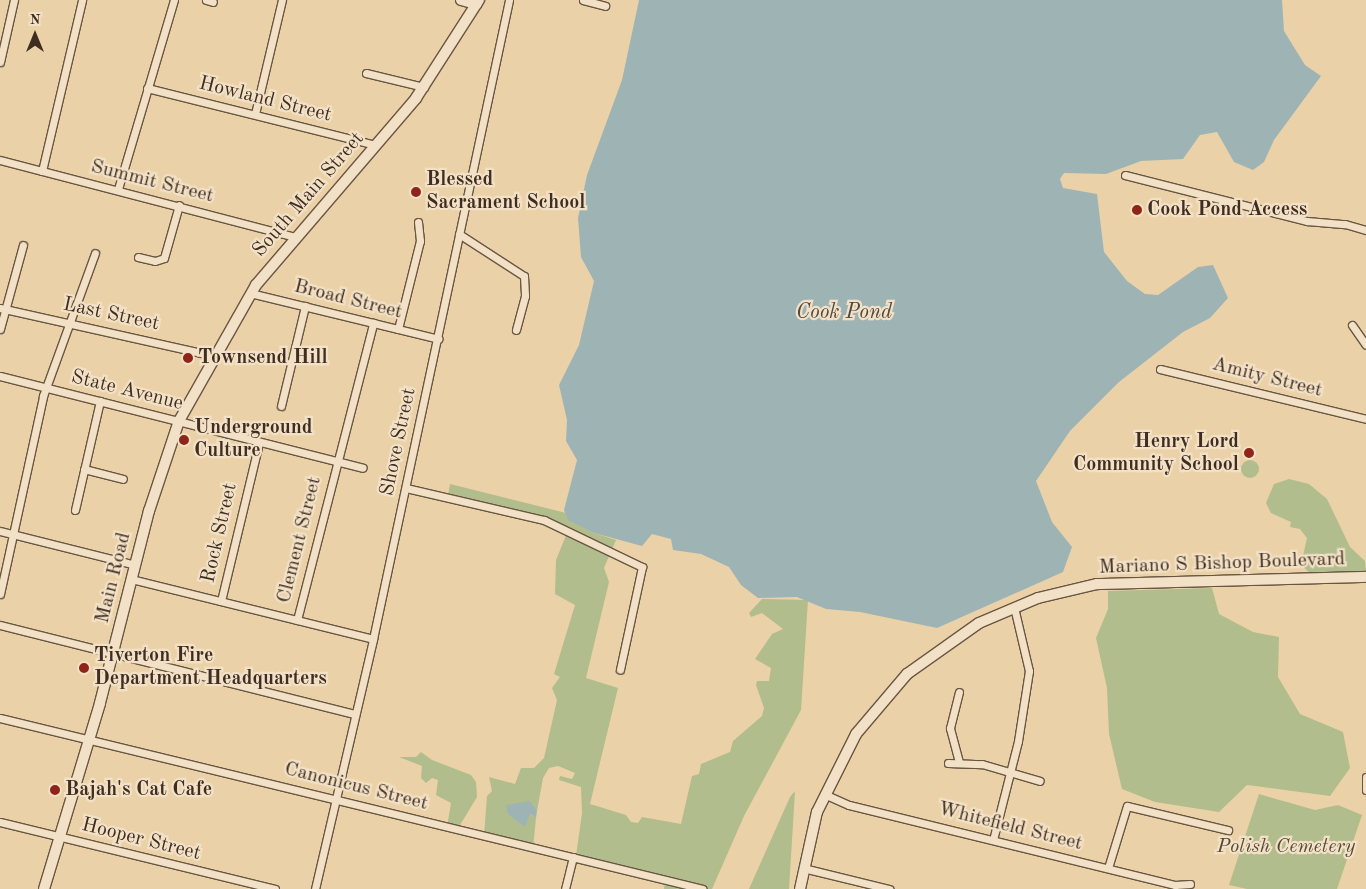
<!DOCTYPE html>
<style>
body{margin:0}
#map{position:relative;width:1366px;height:889px;overflow:hidden;background:#ebd1a7;font-family:"Old Standard TT",serif}
div>[style]{position:absolute}
.green>*{inset:0;background:#b1bd8c}
.round{border-radius:50%}
.water>*{inset:0;background:#9eb4b4}
.roads{filter:drop-shadow(1px 0 #695642) drop-shadow(-1px 0 #695642) drop-shadow(0 1px #695642) drop-shadow(0 -1px #695642)}
.street>*{height:7px;margin:-3.5px;padding:0 3.5px;transform-origin:3.5px;border-radius:3.5px;background:#f2e1c6}
.secondary>*{height:10px;margin:-5px;padding:0 5px;transform-origin:5px;border-radius:5px;background:#f2e1c6}
.dots>*{width:14px;height:14px;translate:-50% -50%;box-sizing:border-box;border:2px solid #f2e1c6;border-radius:50%}
span{translate:-50% -50%;white-space:nowrap;text-align:center;line-height:1.15;-webkit-text-stroke:4.5px #f2e1c6;paint-order:stroke}
.street-label{font-size:20px;color:#3e2d20}
.poi-label{font-size:20px;color:#3e2d20;font-weight:700}
.left{translate:0 -50%;text-align:left}
.right{translate:-100% -50%;text-align:right}
.park-label{font-size:20px;color:#554a36;font-style:italic}
.water-label{font-size:21px;color:#51483e;font-style:italic}
.north{position:absolute;left:10px;top:10px;width:50px;height:50px;-webkit-text-stroke:4px #f2e1c6;paint-order:stroke;rotate:0deg;font-size:14px;font-weight:700;line-height:20px;text-align:center;color:#3e2d20}
.north::after{content:'';display:block;margin:auto;width:18px;height:22px;background:#3e2d20;clip-path:polygon(50% 0,100% 100%,50% 72%,0 100%)}
</style>
<div id="map">
<div class="green">
<div class="round" style="left:1241px;top:460px;width:18px;height:18px"></div>
<div style="clip-path:polygon(1289px 479px,1309px 484px,1327px 499px,1350px 547px,1365px 561px,1366px 571px,1309px 572px,1301px 565px,1307px 538px,1300px 529px,1290px 527px,1291px 522px,1271px 513px,1266px 503px,1274px 484px)"></div>
<div style="clip-path:polygon(450px 484px,566px 513px,566px 516px,594px 533px,616px 540px,604px 568px,609px 582px,586px 678px,618px 688px,590px 804px,626px 815px,631px 822px,638px 823px,642px 817px,681px 824px,692px 776px,699px 774px,701px 764px,730px 752px,733px 741px,762px 716px,764px 708px,756px 685px,757px 681px,769px 681px,771px 668px,755px 659px,772px 634px,783px 629px,762px 613px,751px 617px,749px 613px,762px 599px,808px 600px,801px 710px,744px 816px,712px 889px,664px 889px,665px 882px,576px 856px,582px 813px,581px 787px,559px 780px,560px 776px,572px 779px,575px 773px,558px 766px,549px 768px,543px 778px,537px 811px,532px 807px,530px 814px,536px 818px,533px 848px,484px 836px,487px 796px,492px 791px,489px 777px,515px 784px,521px 768px,534px 768px,544px 758px,557px 700px,552px 688px,560px 677px,554px 674px,575px 605px,555px 594px,556px 560px,567px 533px,543px 519px,448px 496px)"></div>
<div style="clip-path:polygon(1212px 588px,1219px 614px,1253px 632px,1279px 637px,1278px 677px,1300px 714px,1343px 732px,1350px 768px,1330px 796px,1247px 785px,1219px 812px,1155px 802px,1122px 789px,1109px 734px,1107px 688px,1096px 638px,1108px 609px,1108px 591px)"></div>
<div style="clip-path:polygon(421px 752px,432px 760px,471px 775px,476px 782px,477px 797px,457px 830px,447px 827px,451px 803px,436px 795px,438px 780px,432px 778px,426px 783px,421px 778px,422px 766px,399px 757px,416px 757px)"></div>
<div style="clip-path:polygon(795px 791px,789px 889px,749px 889px,790px 797px)"></div>
<div style="clip-path:polygon(1259px 794px,1315px 810px,1338px 805px,1362px 815px,1337px 889px,1247px 889px,1229px 885px)"></div>
</div>
<div class="water">
<div style="clip-path:polygon(639px 0,1282px 0,1284px 31px,1305px 65px,1321px 76px,1274px 140px,1264px 162px,1253px 170px,1234px 162px,1217px 132px,1200px 135px,1183px 159px,1141px 161px,1106px 174px,1064px 173px,1060px 179px,1063px 188px,1097px 194px,1104px 252px,1127px 281px,1145px 294px,1158px 295px,1198px 267px,1213px 265px,1228px 298px,1210px 318px,1183px 332px,1119px 382px,1070px 431px,1036px 481px,1052px 522px,1072px 547px,1063px 572px,937px 628px,860px 612px,826px 609px,797px 597px,758px 598px,741px 585px,729px 567px,701px 554px,673px 550px,671px 539px,652px 534px,642px 546px,594px 533px,568px 520px,564px 510px,577px 460px,566px 441px,567px 420px,559px 385px,579px 345px,594px 281px,581px 257px,578px 218px,587px 175px,622px 80px)"></div>
<div style="clip-path:polygon(530px 801px,537px 811px,536px 818px,530px 814px,525px 827px,508px 814px,506px 805px)"></div>
</div>
<div class="roads">
<div class="street">
<div style="left:206px;top:0;width:7px;rotate:16deg"></div>
<div style="left:583px;top:0;width:23px;rotate:15deg"></div>
<div style="left:0;top:62px;width:64px;rotate:-77.3deg"></div>
<div style="left:366px;top:73px;width:60px;rotate:13.6deg"></div>
<div style="left:147px;top:88px;width:235px;rotate:14deg"></div>
<div style="left:255px;top:114px;width:117px;rotate:-76.7deg"></div>
<div style="left:0;top:160px;width:306px;rotate:14.6deg"></div>
<div style="left:42px;top:171px;width:176px;rotate:-76.8deg"></div>
<div style="left:1125px;top:175px;width:188px;rotate:14.2deg"></div>
<div style="left:1307px;top:221px;width:38px;rotate:5deg"></div>
<div style="left:1345px;top:224px;width:22px;rotate:16deg"></div>
<div style="left:118px;top:189px;width:197px;rotate:-73.5deg"></div>
<div style="left:459px;top:234px;width:77px;rotate:32.9deg"></div>
<div style="left:524px;top:276px;width:20px;rotate:87deg"></div>
<div style="left:525px;top:296px;width:35px;rotate:105deg"></div>
<div style="left:138px;top:257px;width:17px;rotate:13deg"></div>
<div style="left:155px;top:261px;width:9px;rotate:-18deg"></div>
<div style="left:164px;top:258px;width:55px;rotate:-74.2deg"></div>
<div style="left:250px;top:293px;width:194px;rotate:13.7deg"></div>
<div style="left:0;top:308px;width:220px;rotate:12.6deg"></div>
<div style="left:1352px;top:325px;width:24px;rotate:55deg"></div>
<div style="left:0;top:329px;width:87px;rotate:-74.7deg"></div>
<div style="left:398px;top:329px;width:91px;rotate:-76deg"></div>
<div style="left:420px;top:241px;width:19px;rotate:-96deg"></div>
<div style="left:1160px;top:369px;width:212px;rotate:13.6deg"></div>
<div style="left:0;top:376px;width:374px;rotate:14.2deg"></div>
<div style="left:281px;top:406px;width:103px;rotate:-76.5deg"></div>
<div style="left:84px;top:469px;width:40px;rotate:14.4deg"></div>
<div style="left:406px;top:488px;width:142px;rotate:13.1deg"></div>
<div style="left:544px;top:520px;width:109px;rotate:25.6deg"></div>
<div style="left:642px;top:567px;width:105px;rotate:102.1deg"></div>
<div style="left:75px;top:510px;width:112px;rotate:-77.1deg"></div>
<div style="left:0;top:531px;width:139px;rotate:14.1deg"></div>
<div style="left:131px;top:579px;width:249px;rotate:13.9deg"></div>
<div style="left:0;top:594px;width:203px;rotate:-77.7deg"></div>
<div style="left:43px;top:396px;width:152px;rotate:-70deg"></div>
<div style="left:221px;top:601px;width:163px;rotate:-76.5deg"></div>
<div style="left:297px;top:620px;width:307px;rotate:-75.6deg"></div>
<div style="left:0;top:625px;width:366px;rotate:14.1deg"></div>
<div style="left:0;top:718px;width:723px;rotate:13.67deg"></div>
<div style="left:959px;top:762px;width:35px;rotate:-105deg"></div>
<div style="left:950px;top:728px;width:37px;rotate:-76deg"></div>
<div style="left:948px;top:763px;width:34px;rotate:2deg"></div>
<div style="left:982px;top:764px;width:60px;rotate:16.3deg"></div>
<div style="left:1366px;top:777px;width:13px;rotate:90deg"></div>
<div style="left:824px;top:794px;width:27px;rotate:24deg"></div>
<div style="left:849px;top:805px;width:336px;rotate:13.8deg"></div>
<div style="left:1175px;top:885px;width:15px;rotate:-4deg"></div>
<div style="left:0;top:822px;width:283px;rotate:13.7deg"></div>
<div style="left:993px;top:840px;width:102px;rotate:-75.8deg"></div>
<div style="left:1018px;top:741px;width:71px;rotate:-81.1deg"></div>
<div style="left:1029px;top:671px;width:66px;rotate:-103.2deg"></div>
<div style="left:803px;top:868px;width:89px;rotate:13.7deg"></div>
<div style="left:1108px;top:868px;width:65px;rotate:-73deg"></div>
<div style="left:1127px;top:806px;width:104px;rotate:13.4deg"></div>
<div style="left:315px;top:889px;width:257px;rotate:-76.9deg"></div>
<div style="left:373px;top:639px;width:653px;rotate:-77.98deg"></div>
<div style="left:565px;top:889px;width:33px;rotate:-76deg"></div>
</div>
<div class="secondary">
<div style="left:461px;top:0;width:16px;rotate:15deg"></div>
<div style="left:44px;top:889px;width:194px;rotate:-73.2deg"></div>
<div style="left:100px;top:703px;width:198px;rotate:-75.7deg"></div>
<div style="left:149px;top:511px;width:95px;rotate:-71.6deg"></div>
<div style="left:179px;top:421px;width:156px;rotate:-60.5deg"></div>
<div style="left:256px;top:285px;width:246px;rotate:-49.4deg"></div>
<div style="left:416px;top:98px;width:117px;rotate:-57.3deg"></div>
<div style="left:800px;top:889px;width:79px;rotate:-77.6deg"></div>
<div style="left:817px;top:812px;width:87px;rotate:-63.4deg"></div>
<div style="left:856px;top:734px;width:79px;rotate:-49.6deg"></div>
<div style="left:907px;top:674px;width:88px;rotate:-35.3deg"></div>
<div style="left:979px;top:623px;width:64px;rotate:-23deg"></div>
<div style="left:1038px;top:598px;width:61px;rotate:-13.3deg"></div>
<div style="left:1097px;top:584px;width:269px;rotate:-1.5deg"></div>
</div>
</div>
<div class="dots">
<div style="left:416px;top:192px;background:#8f2418"></div>
<div style="left:1137px;top:210px;background:#8f2418"></div>
<div style="left:188px;top:358px;background:#8f2418"></div>
<div style="left:184px;top:440px;background:#8f2418"></div>
<div style="left:1249px;top:453px;background:#8f2418"></div>
<div style="left:84px;top:668px;background:#8f2418"></div>
<div style="left:55px;top:790px;background:#8f2418"></div>
</div>
<div class="street-label">
<span style="left:265px;top:100px;rotate:14deg">Howland Street</span>
<span style="left:152px;top:182px;rotate:14deg">Summit Street</span>
<span style="left:309px;top:195px;rotate:-49deg">South Main Street</span>
<span style="left:348px;top:300px;rotate:14deg">Broad Street</span>
<span style="left:111px;top:315px;rotate:12deg">Last Street</span>
<span style="left:1267px;top:378px;rotate:14deg">Amity Street</span>
<span style="left:127px;top:391px;rotate:14deg">State Avenue</span>
<span style="left:399px;top:442px;rotate:-78deg">Shove Street</span>
<span style="left:220px;top:533px;rotate:-77deg">Rock Street</span>
<span style="left:300px;top:540px;rotate:-76deg">Clement Street</span>
<span style="left:1222px;top:564px;rotate:-2deg">Mariano S Bishop Boulevard</span>
<span style="left:114px;top:578px;rotate:-76deg">Main Road</span>
<span style="left:356px;top:787px;rotate:14deg">Canonicus Street</span>
<span style="left:1010px;top:827px;rotate:14deg">Whitefield Street</span>
<span style="left:141px;top:840px;rotate:14deg">Hooper Street</span>
</div>
<div class="poi-label">
<span class="left" style="left:426px;top:192px">Blessed<br>Sacrament School</span>
<span class="left" style="left:1147px;top:210px">Cook Pond Access</span>
<span class="left" style="left:198px;top:358px">Townsend Hill</span>
<span class="left" style="left:194px;top:440px">Underground<br>Culture</span>
<span class="right" style="left:1239px;top:454px">Henry Lord<br>Community School</span>
<span class="left" style="left:94px;top:668px">Tiverton Fire<br>Department Headquarters</span>
<span class="left" style="left:65px;top:790px">Bajah's Cat Cafe</span>
</div>
<div class="park-label">
<span style="left:1286px;top:847px">Polish Cemetery</span>
</div>
<div class="water-label">
<span style="left:844px;top:313px">Cook Pond</span>
</div>
<div class="north">N</div>
</div>
